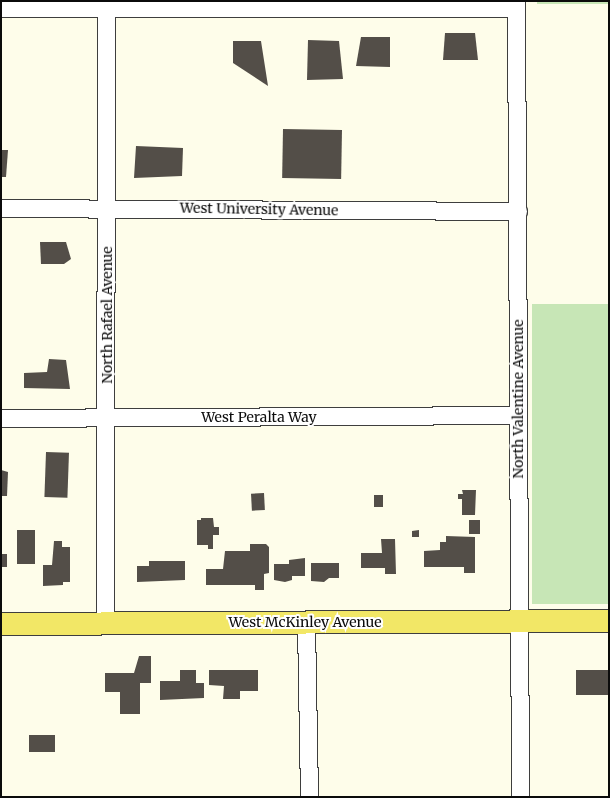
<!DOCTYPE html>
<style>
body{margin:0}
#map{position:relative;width:610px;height:798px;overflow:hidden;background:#fefdea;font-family:Merriweather,serif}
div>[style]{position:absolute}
.green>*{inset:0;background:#c7e6b6;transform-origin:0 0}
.building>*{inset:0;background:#534e48;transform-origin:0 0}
.roads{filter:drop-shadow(1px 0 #3e3e3e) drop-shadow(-1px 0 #3e3e3e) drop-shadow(0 1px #3e3e3e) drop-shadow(0 -1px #3e3e3e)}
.minor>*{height:17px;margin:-8.5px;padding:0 8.5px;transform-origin:8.5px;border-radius:8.5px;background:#fff}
.major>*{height:22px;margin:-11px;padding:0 11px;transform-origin:11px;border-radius:11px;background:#f2e766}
span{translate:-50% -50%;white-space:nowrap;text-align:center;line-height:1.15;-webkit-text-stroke:4px #fff;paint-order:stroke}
.street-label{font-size:14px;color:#0b0b0b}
.frame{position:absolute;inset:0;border:2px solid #0b0b0b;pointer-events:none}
</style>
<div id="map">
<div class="green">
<div style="left:537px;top:1px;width:72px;height:3px"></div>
<div style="left:609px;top:304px;width:300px;height:77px;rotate:90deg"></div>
</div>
<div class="building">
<div style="clip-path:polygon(445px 33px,475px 33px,478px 60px,443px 60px)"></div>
<div style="clip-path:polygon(361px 37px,390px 37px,390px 67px,356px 66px)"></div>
<div style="clip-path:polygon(308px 40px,339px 41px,343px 79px,307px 80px)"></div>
<div style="clip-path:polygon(233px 41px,261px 41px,268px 86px,233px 63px)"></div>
<div style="left:283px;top:129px;width:59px;height:49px;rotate:1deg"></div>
<div style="clip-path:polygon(136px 146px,183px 148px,182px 176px,134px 178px)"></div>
<div style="clip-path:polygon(1px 150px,8px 150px,6px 177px,1px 177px)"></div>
<div style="clip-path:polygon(40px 242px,66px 242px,71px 259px,64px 264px,41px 264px)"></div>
<div style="clip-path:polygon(49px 359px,66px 360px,70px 389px,24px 388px,24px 373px,47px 372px)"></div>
<div style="left:46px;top:452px;width:23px;height:45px;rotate:2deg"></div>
<div style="clip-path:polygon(1px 470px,8px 472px,7px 496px,1px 496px)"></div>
<div style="clip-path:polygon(462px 490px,476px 490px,475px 515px,462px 515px,462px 499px,458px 499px,458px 494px,463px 494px)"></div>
<div style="left:264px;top:493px;width:17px;height:13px;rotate:87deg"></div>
<div style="left:374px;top:495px;width:9px;height:12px"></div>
<div style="clip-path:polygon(201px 518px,213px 518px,214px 527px,219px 527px,219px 535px,213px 535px,213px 549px,208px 549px,208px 545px,197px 545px,197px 520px,201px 520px)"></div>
<div style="left:469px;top:520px;width:11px;height:14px"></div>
<div style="left:17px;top:530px;width:18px;height:34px"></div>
<div style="clip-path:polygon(419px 530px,419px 537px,412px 537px,412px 531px)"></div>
<div style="clip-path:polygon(446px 536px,475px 537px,475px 573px,464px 573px,464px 567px,424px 567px,424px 551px,440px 550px,440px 542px,446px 542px)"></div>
<div style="clip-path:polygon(381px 539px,395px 539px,396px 574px,385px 574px,385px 568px,361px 568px,361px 553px,382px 553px)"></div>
<div style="clip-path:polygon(54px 541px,62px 541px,62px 547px,70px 547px,70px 582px,63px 582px,63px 585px,43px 586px,43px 565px,52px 565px)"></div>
<div style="clip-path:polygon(250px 544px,266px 544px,269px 547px,269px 573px,264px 574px,264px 590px,255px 590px,255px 585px,206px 585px,206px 569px,223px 569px,225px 551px,250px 551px)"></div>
<div style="left:1px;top:554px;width:6px;height:13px"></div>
<div style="clip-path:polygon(305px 558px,305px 576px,292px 576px,292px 580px,285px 582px,274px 580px,274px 564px,289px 564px,289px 560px)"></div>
<div style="clip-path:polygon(149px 561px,185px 561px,185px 580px,137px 582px,137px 566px,149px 566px)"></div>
<div style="clip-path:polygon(311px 563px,339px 563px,339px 578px,329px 578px,324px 582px,311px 581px)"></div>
<div style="clip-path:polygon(139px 656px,151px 656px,151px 683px,140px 683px,140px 714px,120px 714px,120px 692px,105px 692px,105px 673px,134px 673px)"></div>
<div style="clip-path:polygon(180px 670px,196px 670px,196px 683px,204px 683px,204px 698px,160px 700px,160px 681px,180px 681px)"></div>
<div style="clip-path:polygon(209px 670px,258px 670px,258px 691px,240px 691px,240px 699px,223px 699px,224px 686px,209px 685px)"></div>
<div style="left:609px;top:670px;width:25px;height:33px;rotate:90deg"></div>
<div style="left:29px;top:735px;width:26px;height:17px"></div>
</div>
<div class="roads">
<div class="minor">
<div style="left:516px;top:1px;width:796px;rotate:89.71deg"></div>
<div style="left:1px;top:8px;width:515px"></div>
<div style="left:1px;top:208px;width:517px;rotate:0.33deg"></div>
<div style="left:1px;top:418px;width:517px;rotate:-0.33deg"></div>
<div style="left:105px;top:623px;width:615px;rotate:-89.91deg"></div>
<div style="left:306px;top:623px;width:174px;rotate:89deg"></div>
</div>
<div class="major">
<div style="left:1px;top:624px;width:608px;rotate:-0.28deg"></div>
</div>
</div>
<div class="street-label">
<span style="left:259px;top:209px;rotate:1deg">West University Avenue</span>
<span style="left:107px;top:315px;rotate:-90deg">North Rafael Avenue</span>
<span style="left:518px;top:399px;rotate:-90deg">North Valentine Avenue</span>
<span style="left:259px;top:417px">West Peralta Way</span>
<span style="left:305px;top:622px">West McKinley Avenue</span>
</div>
<div class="frame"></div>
</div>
